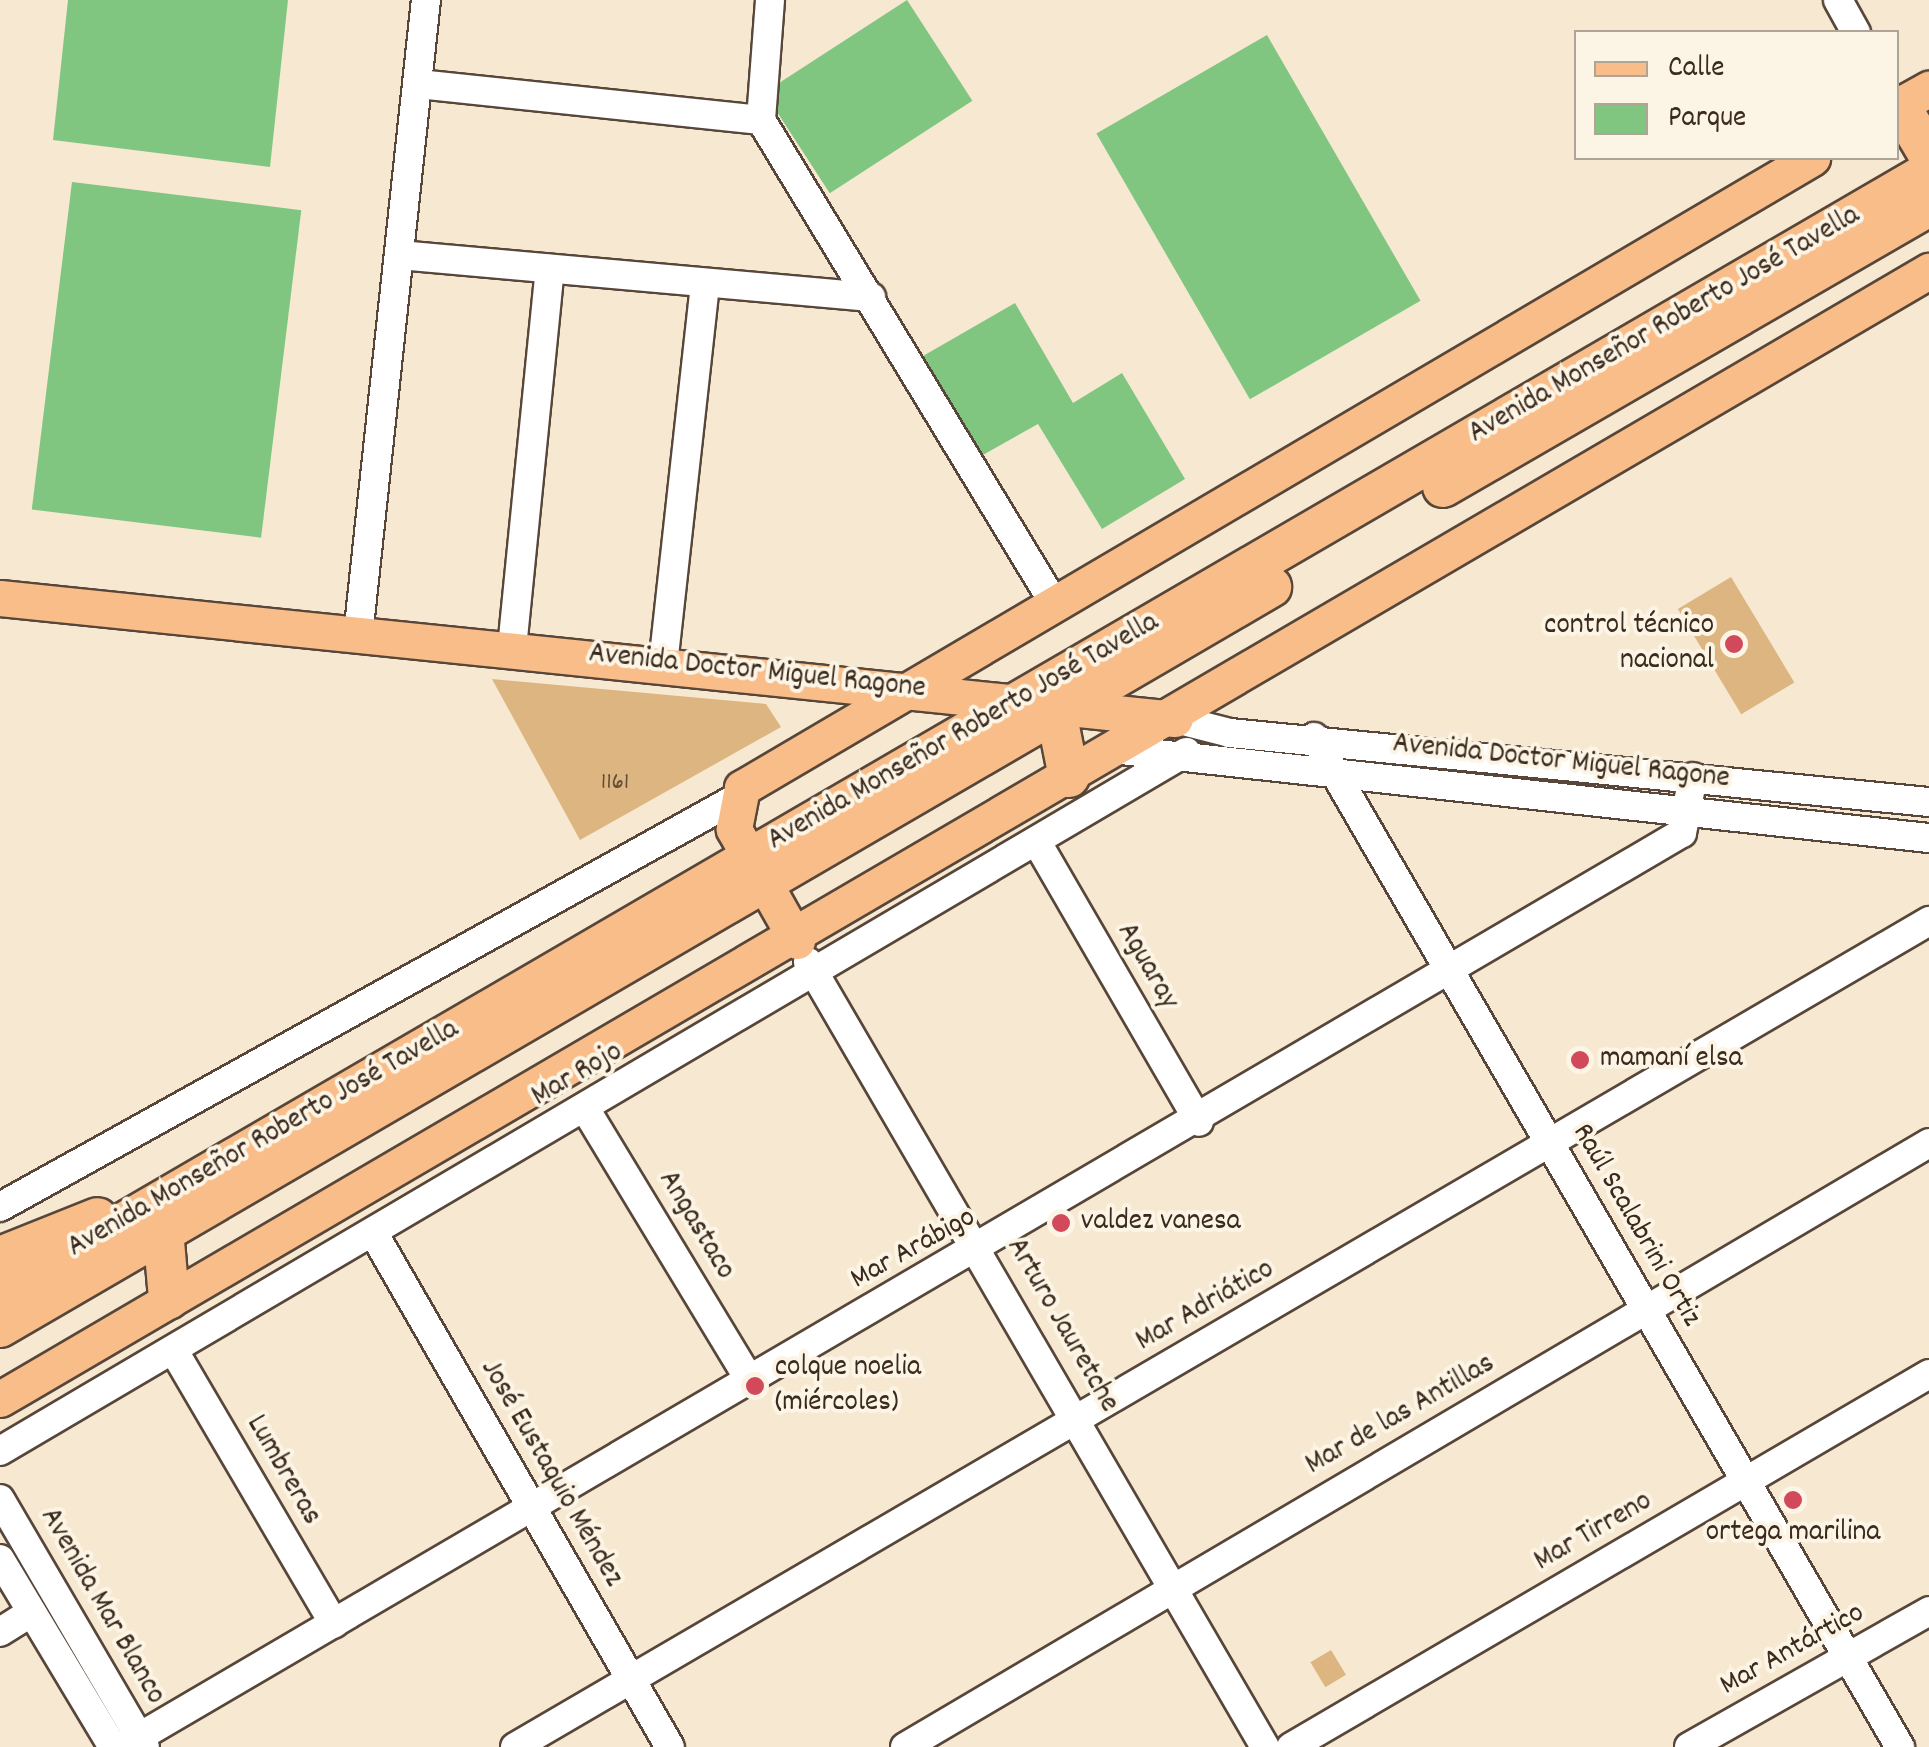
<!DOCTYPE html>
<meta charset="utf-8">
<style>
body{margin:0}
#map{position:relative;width:1929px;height:1747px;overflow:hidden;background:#f7e8d1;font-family:Dekko,sans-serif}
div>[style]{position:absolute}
.green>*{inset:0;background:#80c681;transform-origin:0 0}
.building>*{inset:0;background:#dcb580;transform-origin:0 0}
.roads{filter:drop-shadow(2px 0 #574639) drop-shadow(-2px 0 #574639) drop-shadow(0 2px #574639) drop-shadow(0 -2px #574639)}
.minor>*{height:28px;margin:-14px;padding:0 14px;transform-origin:14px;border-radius:14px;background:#fff}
.major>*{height:35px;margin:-17.5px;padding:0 17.5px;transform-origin:17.5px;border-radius:17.5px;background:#f8bd89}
.highway>*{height:40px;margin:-20px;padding:0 20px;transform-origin:20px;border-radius:20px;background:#f8bd89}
.dots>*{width:28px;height:28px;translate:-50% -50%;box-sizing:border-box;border:5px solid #fcf5e5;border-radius:50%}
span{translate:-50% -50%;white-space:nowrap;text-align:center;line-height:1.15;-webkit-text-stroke:8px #fcf5e5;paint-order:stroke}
.number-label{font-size:25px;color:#634d36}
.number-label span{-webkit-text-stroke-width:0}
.street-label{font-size:30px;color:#3b2a1e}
.poi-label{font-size:30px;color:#3b2a1e}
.right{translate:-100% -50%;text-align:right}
.left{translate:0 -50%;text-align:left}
.legend{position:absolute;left:1574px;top:30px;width:325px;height:130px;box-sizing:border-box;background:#fcf5e5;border:2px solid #afa495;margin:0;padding:12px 18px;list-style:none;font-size:30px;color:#3b2a1e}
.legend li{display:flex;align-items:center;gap:20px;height:50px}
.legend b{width:50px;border:2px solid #afa495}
</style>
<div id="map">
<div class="green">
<div style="clip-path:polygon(68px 0,288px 0,270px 167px,53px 140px)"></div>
<div style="left:907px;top:0;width:120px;height:170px;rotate:57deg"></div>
<div style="left:1267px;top:35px;width:307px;height:197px;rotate:60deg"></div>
<div style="left:72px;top:182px;width:231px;height:330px;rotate:7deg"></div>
<div style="clip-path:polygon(1015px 303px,1073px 403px,1122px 373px,1185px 479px,1102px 529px,1038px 424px,981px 456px,923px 356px)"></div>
</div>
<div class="building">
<div style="left:1731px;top:577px;width:123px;height:62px;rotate:59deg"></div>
<div style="clip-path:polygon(492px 679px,766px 704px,781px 727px,580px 840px)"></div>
<div style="left:1331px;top:1650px;width:29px;height:24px;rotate:59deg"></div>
</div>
<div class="roads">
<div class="minor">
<div style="left:770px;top:0;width:120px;rotate:94.3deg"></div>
<div style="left:761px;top:120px;width:565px;rotate:58.76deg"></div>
<div style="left:1838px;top:0;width:37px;rotate:61deg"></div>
<div style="left:418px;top:84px;width:345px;rotate:6deg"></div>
<div style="left:399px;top:255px;width:474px;rotate:5.1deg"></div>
<div style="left:358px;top:636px;width:640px;rotate:-83.9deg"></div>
<div style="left:512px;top:648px;width:381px;rotate:-84.3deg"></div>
<div style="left:663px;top:665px;width:384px;rotate:-83.7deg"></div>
<div style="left:1175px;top:719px;width:57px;rotate:14.3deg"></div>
<div style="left:1230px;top:733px;width:702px;rotate:5.64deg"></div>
<div style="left:1314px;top:737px;width:1168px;rotate:59.88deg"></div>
<div style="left:1121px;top:750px;width:813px;rotate:6.22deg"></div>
<div style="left:1038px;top:844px;width:321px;rotate:59.9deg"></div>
<div style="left:808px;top:962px;width:908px;rotate:59.79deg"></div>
<div style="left:586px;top:1110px;width:312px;rotate:58.8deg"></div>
<div style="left:0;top:1207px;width:838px;rotate:-29.04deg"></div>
<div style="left:374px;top:1234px;width:592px;rotate:60.02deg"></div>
<div style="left:174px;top:1351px;width:316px;rotate:59.6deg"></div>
<div style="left:0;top:1451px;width:1377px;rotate:-30.51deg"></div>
<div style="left:0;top:1499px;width:287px;rotate:59.7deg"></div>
<div style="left:0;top:1559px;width:219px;rotate:59deg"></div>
<div style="left:0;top:1632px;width:36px;rotate:-32deg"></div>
<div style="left:122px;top:1747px;width:1808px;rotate:-30.37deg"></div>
<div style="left:1682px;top:833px;width:57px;rotate:-78.9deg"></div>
<div style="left:515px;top:1747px;width:1638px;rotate:-30.29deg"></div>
<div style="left:905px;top:1747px;width:1189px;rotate:-30.53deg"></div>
<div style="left:1291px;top:1747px;width:739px;rotate:-30.31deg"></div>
<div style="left:1689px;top:1747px;width:276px;rotate:-29.5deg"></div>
</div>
<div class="major">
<div style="left:1896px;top:107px;width:38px;rotate:-29deg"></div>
<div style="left:0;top:598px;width:1181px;rotate:5.88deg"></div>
<div style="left:797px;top:941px;width:129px;rotate:-119.4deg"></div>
<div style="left:734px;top:829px;width:42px;rotate:-79deg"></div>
<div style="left:742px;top:788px;width:1242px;rotate:-30.49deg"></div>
<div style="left:0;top:1399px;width:2235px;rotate:-30.32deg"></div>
</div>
<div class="highway">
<div style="left:1900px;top:106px;width:57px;rotate:59.4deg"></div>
<div style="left:1443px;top:487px;width:561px;rotate:-30.04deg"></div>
<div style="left:1030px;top:703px;width:38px;rotate:40deg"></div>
<div style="left:1059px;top:727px;width:51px;rotate:78.7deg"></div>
<div style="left:163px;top:1230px;width:69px;rotate:85deg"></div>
<div style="left:0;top:1257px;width:105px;rotate:-21.7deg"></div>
<div style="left:0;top:1295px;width:2232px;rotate:-30.21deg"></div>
<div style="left:0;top:1327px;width:1471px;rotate:-30.21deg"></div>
</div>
</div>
<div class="dots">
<div style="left:1734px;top:644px;background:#d1495b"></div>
<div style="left:1580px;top:1060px;background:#d1495b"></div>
<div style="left:1061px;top:1223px;background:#d1495b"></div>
<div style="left:755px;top:1386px;background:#d1495b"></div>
<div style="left:1793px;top:1500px;background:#d1495b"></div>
</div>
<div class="number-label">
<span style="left:615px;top:783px">1161</span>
</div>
<div class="street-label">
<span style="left:1665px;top:326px;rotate:-30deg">Avenida Monseñor Roberto José Tavella</span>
<span style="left:757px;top:673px;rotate:6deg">Avenida Doctor Miguel Ragone</span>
<span style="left:964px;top:733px;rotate:-30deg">Avenida Monseñor Roberto José Tavella</span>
<span style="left:1561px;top:763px;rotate:6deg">Avenida Doctor Miguel Ragone</span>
<span style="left:1146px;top:967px;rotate:60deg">Aguaray</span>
<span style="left:578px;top:1076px;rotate:-30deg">Mar Rojo</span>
<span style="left:264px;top:1140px;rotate:-30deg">Avenida Monseñor Roberto José Tavella</span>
<span style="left:695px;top:1226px;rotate:59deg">Angastaco</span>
<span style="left:1635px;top:1226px;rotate:60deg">Raúl Scalabrini Ortiz</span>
<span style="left:914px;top:1250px;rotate:-29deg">Mar Arábigo</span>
<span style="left:1206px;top:1307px;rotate:-30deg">Mar Adriático</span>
<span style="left:1061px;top:1326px;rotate:60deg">Arturo Jauretche</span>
<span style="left:1401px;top:1416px;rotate:-30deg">Mar de las Antillas</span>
<span style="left:282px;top:1471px;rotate:60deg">Lumbreras</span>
<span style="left:550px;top:1474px;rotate:60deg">José Eustaquio Méndez</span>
<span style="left:1594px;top:1533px;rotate:-30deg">Mar Tirreno</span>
<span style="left:101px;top:1607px;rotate:60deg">Avenida Mar Blanco</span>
<span style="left:1793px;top:1651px;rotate:-29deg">Mar Antártico</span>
</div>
<div class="poi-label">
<span class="right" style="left:1714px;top:644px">control técnico<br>nacional</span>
<span class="left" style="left:1600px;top:1060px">mamaní elsa</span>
<span class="left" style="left:1081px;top:1223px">valdez vanesa</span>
<span class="left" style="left:775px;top:1386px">colque noelia<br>(miércoles)</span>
<span style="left:1793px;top:1534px">ortega marilina</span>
</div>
<ul class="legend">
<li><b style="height:12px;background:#f8bd89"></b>Calle</li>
<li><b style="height:28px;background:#80c681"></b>Parque</li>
</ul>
</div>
